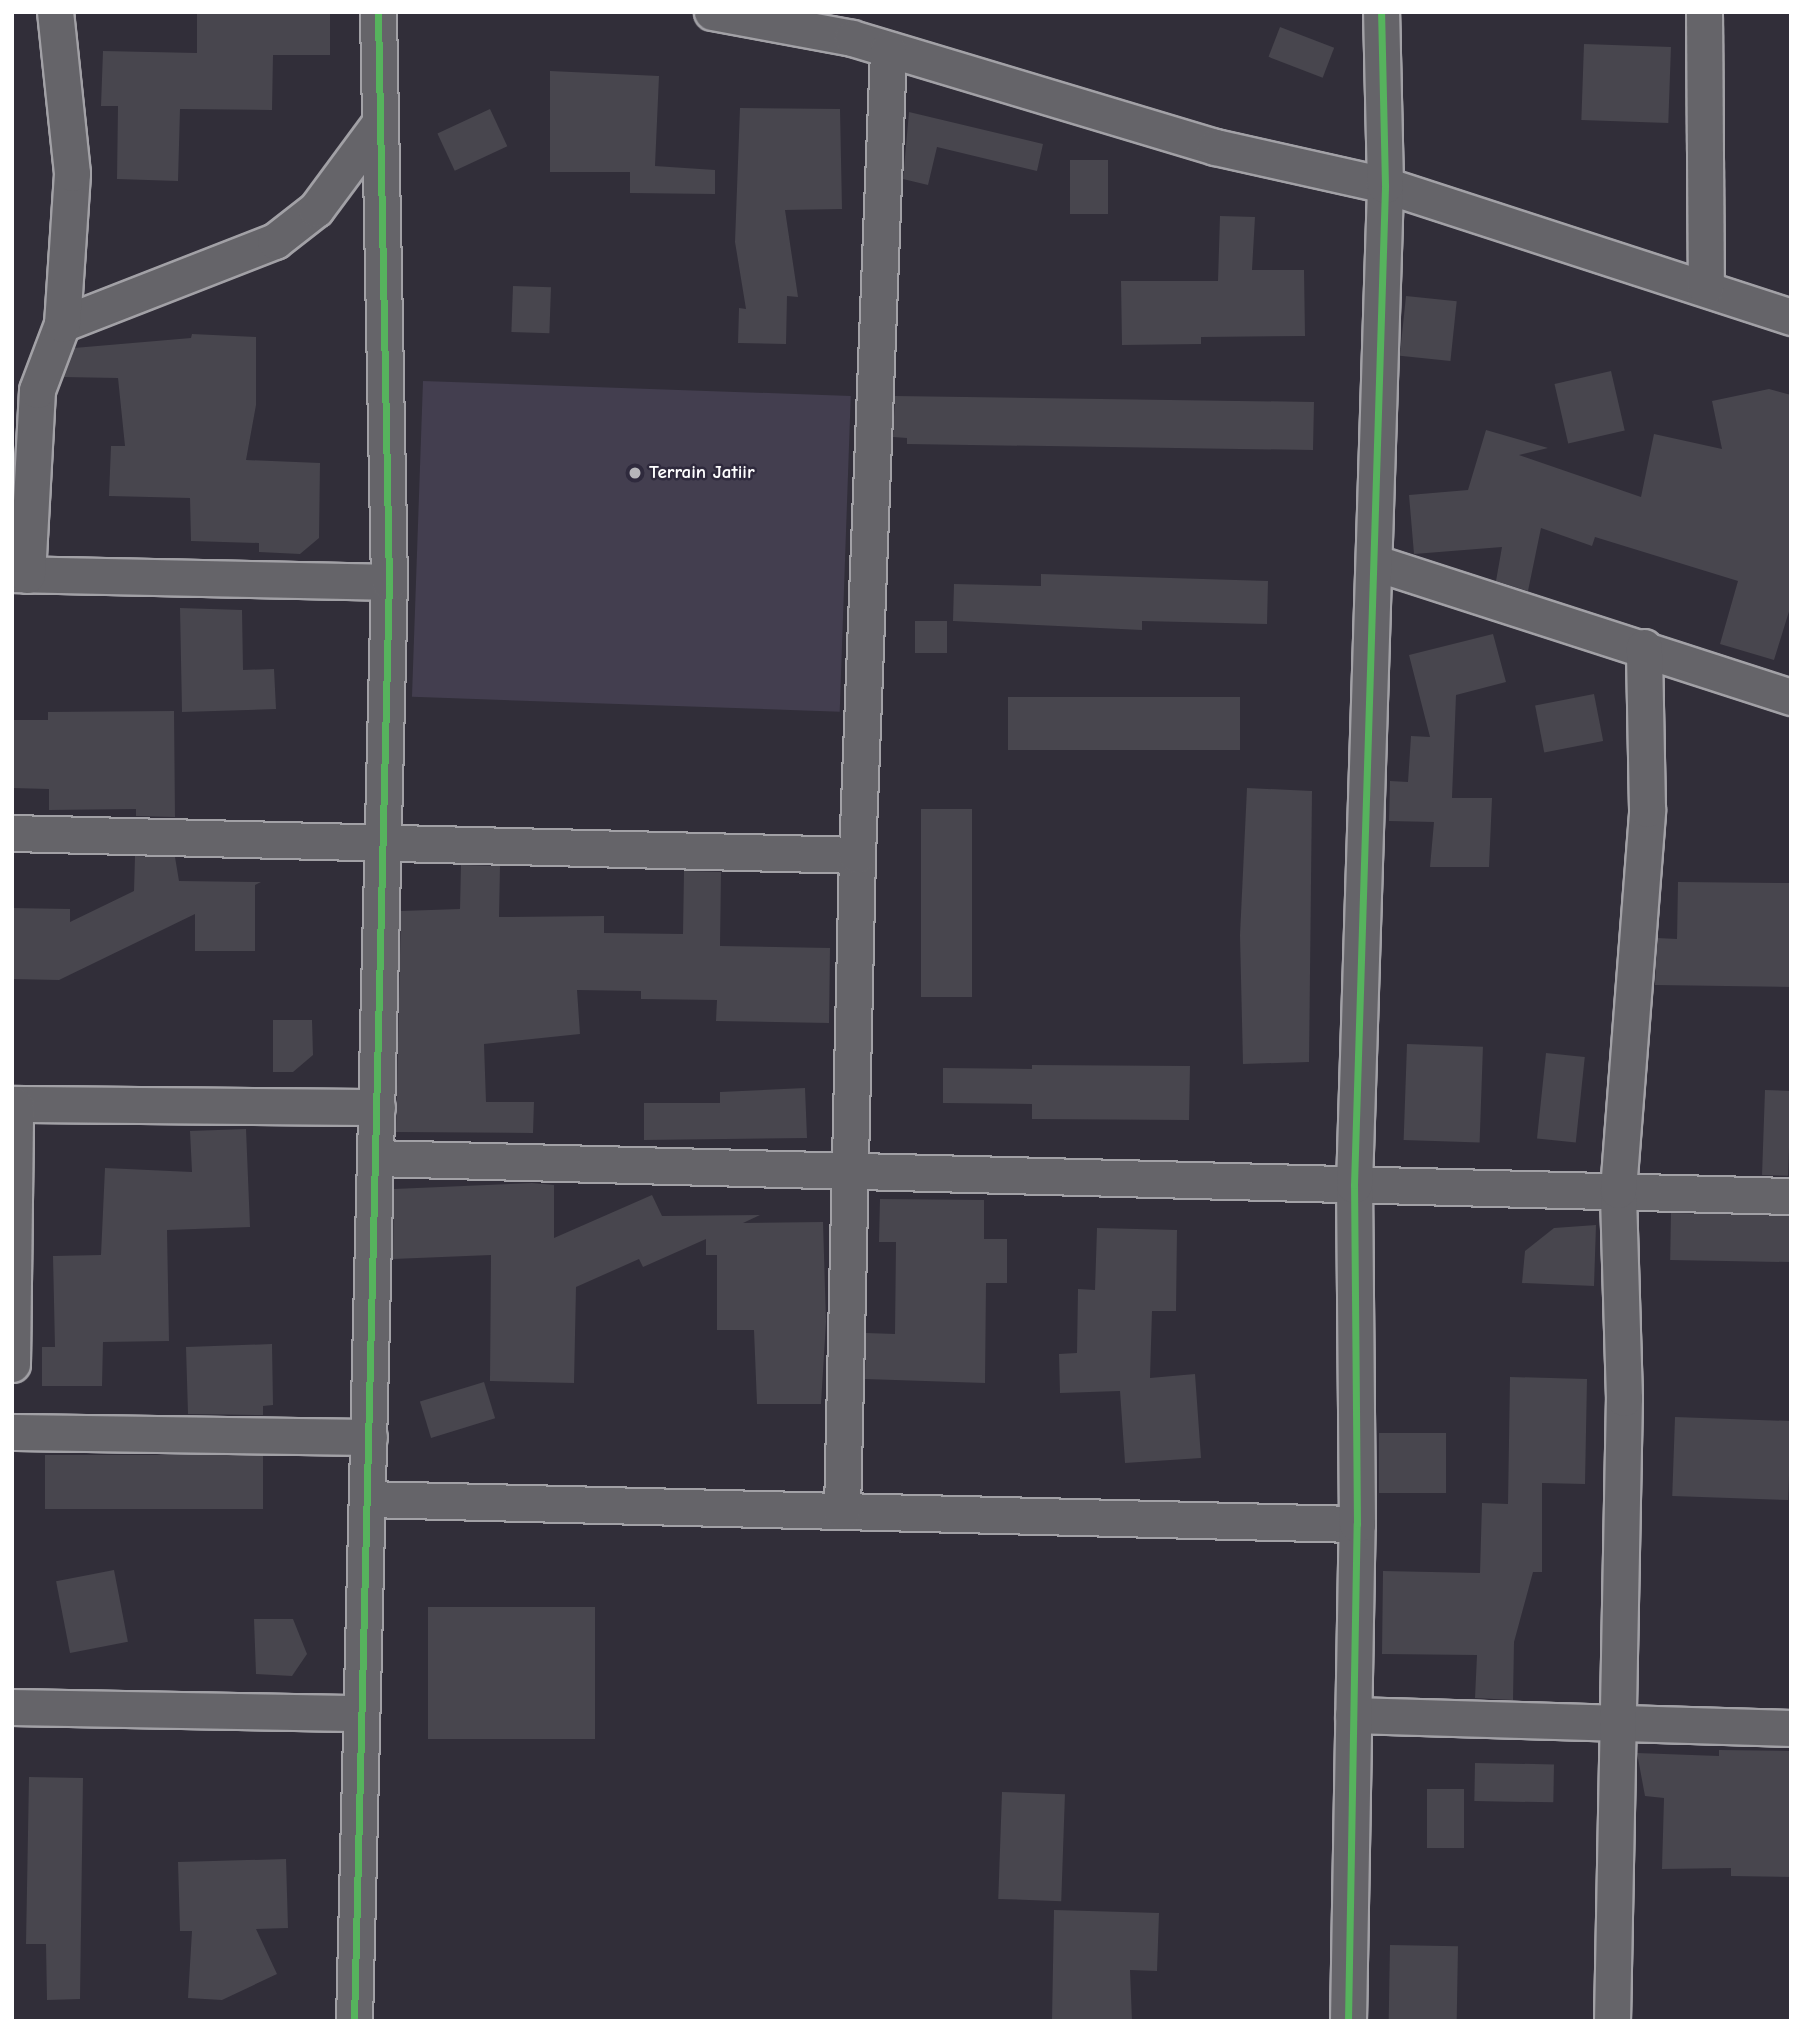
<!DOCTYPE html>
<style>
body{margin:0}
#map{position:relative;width:1803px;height:2033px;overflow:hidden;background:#312e39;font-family:"Comic Neue",sans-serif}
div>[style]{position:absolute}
.green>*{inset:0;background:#433e4f;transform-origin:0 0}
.building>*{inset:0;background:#48464e;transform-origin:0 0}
.roads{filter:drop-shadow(2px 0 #a2a1a6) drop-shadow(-2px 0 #a2a1a6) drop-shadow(0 2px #a2a1a6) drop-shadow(0 -2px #a2a1a6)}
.minor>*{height:35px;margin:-17.5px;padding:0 17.5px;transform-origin:17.5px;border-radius:17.5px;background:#656469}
.cycleway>*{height:7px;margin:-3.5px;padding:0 3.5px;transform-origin:3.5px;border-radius:3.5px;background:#56b35d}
.dots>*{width:19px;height:19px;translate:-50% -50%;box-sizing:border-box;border:4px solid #2f2a3d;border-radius:50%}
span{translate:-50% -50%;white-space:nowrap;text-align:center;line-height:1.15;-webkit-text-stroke:5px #2f2a3d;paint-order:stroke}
.poi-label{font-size:19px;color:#fff;font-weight:700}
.left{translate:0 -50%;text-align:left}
.frame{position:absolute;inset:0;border:14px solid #fff;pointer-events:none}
</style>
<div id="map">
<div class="green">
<div style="left:423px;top:381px;width:428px;height:316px;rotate:2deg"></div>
</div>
<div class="building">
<div style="clip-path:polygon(197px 12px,330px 12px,330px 55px,273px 55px,272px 110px,180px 109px,178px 181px,117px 179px,118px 106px,101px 106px,103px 51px,197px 53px)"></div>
<div style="left:1280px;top:27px;width:58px;height:32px;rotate:21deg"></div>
<div style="left:1584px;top:44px;width:87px;height:76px;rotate:2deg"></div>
<div style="clip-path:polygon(550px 71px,659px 76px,655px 166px,715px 170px,715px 194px,630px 193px,630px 172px,550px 172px)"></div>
<div style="clip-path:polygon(740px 108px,840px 109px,842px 209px,785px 210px,798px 297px,787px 296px,786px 344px,738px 343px,739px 308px,746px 309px,735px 242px)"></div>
<div style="left:490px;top:109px;width:41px;height:58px;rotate:65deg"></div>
<div style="clip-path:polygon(909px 112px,1043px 144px,1037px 171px,937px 147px,928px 185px,903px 179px)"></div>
<div style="left:1070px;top:160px;width:38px;height:54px"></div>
<div style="clip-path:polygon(1220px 216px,1255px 217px,1252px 270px,1304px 270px,1305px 336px,1201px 337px,1201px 344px,1122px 345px,1121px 281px,1218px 281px)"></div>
<div style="left:513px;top:286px;width:38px;height:46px;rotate:2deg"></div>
<div style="left:1406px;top:296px;width:51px;height:60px;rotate:6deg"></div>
<div style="clip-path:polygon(192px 334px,256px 337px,256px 405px,246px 460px,320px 463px,319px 538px,300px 554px,259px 552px,259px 543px,191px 541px,190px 498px,109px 496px,111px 446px,125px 446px,118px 378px,63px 377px,74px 348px,191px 338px)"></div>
<div style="left:1611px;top:371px;width:61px;height:58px;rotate:77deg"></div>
<div style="clip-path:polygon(1769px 389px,1791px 395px,1791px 605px,1774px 660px,1720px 644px,1738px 581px,1595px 537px,1592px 546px,1541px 528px,1528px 591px,1496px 581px,1502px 547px,1414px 554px,1409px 495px,1468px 490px,1486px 430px,1548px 448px,1519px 455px,1641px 497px,1654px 434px,1722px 449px,1712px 401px)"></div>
<div style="clip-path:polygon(895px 396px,1314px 402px,1313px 450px,907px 444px,907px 438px,893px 437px)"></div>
<div style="clip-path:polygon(1041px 574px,1268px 581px,1267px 624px,1142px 621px,1142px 630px,953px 621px,954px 584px,1041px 586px)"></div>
<div style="clip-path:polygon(180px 608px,242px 610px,243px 670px,274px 669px,276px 709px,182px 712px)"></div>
<div style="left:915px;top:621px;width:32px;height:32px"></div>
<div style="clip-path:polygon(1493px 634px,1506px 682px,1456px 695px,1452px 798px,1492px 798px,1489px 867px,1430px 867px,1434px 822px,1389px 821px,1390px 781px,1408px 782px,1411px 736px,1430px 737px,1409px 655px)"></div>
<div style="left:1594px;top:694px;width:48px;height:60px;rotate:79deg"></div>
<div style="left:1008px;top:697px;width:232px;height:53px"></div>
<div style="clip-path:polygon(174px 711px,175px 817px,136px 816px,136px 809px,49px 810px,49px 789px,12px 788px,12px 720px,48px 720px,48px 712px)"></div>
<div style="clip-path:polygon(1247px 788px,1312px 791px,1309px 1062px,1243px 1064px,1240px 935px)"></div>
<div style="left:921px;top:809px;width:51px;height:188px"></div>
<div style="clip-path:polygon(135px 856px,175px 857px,179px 881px,261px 882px,255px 885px,255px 951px,195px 951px,195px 914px,59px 980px,12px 979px,12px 908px,70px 909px,70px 922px,134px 891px)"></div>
<div style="clip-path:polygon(461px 865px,500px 866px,499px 917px,604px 916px,604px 933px,683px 934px,684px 871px,721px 872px,720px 946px,830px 948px,829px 1023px,716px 1021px,717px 1000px,641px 999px,641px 991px,577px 990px,580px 1034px,484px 1044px,486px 1102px,534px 1102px,533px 1133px,396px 1132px,401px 911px,460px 909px)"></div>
<div style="clip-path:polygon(1678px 882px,1791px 883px,1791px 987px,1655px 985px,1657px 938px,1677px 939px)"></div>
<div style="clip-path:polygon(273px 1020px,312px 1020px,313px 1055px,293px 1072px,273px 1072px)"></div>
<div style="left:1407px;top:1044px;width:76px;height:96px;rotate:2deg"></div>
<div style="left:1546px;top:1053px;width:39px;height:86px;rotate:6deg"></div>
<div style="clip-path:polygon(1032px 1065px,1190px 1066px,1189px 1120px,1032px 1119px,1032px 1104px,943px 1103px,943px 1068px,1032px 1069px)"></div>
<div style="clip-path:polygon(805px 1088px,807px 1138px,644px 1140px,644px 1103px,720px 1103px,720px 1092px)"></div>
<div style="left:1765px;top:1090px;width:26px;height:85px;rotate:2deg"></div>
<div style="clip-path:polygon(246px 1129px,250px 1227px,167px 1230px,169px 1341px,103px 1342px,102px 1386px,42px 1386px,42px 1347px,55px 1347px,53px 1256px,101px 1255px,105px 1168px,192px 1172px,190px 1131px)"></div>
<div style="clip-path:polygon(532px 1183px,554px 1185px,554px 1238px,652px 1195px,662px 1216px,760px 1215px,743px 1223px,823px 1222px,826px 1322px,821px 1404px,757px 1404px,754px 1330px,717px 1330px,717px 1255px,706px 1255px,706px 1239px,643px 1267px,639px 1259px,576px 1287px,574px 1383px,490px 1381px,491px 1255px,393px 1259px,394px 1189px)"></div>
<div style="clip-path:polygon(880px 1199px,984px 1200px,984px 1239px,1007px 1239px,1007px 1283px,986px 1283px,985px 1383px,865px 1379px,866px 1333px,895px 1334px,896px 1242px,879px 1242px)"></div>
<div style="left:1671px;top:1213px;width:120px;height:47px;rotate:1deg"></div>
<div style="clip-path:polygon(1596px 1225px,1594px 1286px,1522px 1283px,1525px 1251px,1554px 1228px)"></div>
<div style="clip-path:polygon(1097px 1228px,1177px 1230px,1176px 1311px,1152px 1311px,1150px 1378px,1195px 1374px,1201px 1458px,1125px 1463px,1120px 1391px,1060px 1393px,1059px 1354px,1077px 1353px,1078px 1289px,1095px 1290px)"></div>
<div style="clip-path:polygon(272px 1344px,273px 1405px,263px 1406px,263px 1415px,188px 1414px,186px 1347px)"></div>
<div style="clip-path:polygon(1510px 1377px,1587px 1379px,1585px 1484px,1542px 1483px,1542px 1572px,1533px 1572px,1514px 1642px,1513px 1700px,1475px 1698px,1477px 1655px,1382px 1654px,1383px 1571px,1480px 1573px,1482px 1503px,1508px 1504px)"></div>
<div style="left:484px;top:1382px;width:38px;height:67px;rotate:73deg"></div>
<div style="left:1675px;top:1417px;width:116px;height:79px;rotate:2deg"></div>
<div style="left:1379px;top:1433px;width:67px;height:60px"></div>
<div style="left:45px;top:1455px;width:218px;height:54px"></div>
<div style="left:114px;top:1570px;width:73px;height:59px;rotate:79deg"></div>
<div style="left:428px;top:1607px;width:167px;height:132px"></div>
<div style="clip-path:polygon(254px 1619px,293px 1619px,307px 1654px,292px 1676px,256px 1674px)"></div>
<div style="clip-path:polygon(1719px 1750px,1791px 1751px,1791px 1877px,1731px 1876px,1731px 1868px,1662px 1869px,1664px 1798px,1645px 1796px,1637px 1753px,1719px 1756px)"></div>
<div style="left:1475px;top:1763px;width:79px;height:38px;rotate:1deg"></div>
<div style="clip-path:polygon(29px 1777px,83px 1778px,80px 1999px,47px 2000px,46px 1944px,26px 1944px)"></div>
<div style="left:1427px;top:1789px;width:37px;height:59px"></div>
<div style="left:1002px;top:1792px;width:63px;height:107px;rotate:2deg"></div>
<div style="clip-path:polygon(286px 1859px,288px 1928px,256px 1929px,277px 1974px,222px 2000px,188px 1998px,192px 1931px,180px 1931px,178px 1862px)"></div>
<div style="clip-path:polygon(1054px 1910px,1159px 1913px,1157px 1971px,1130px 1970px,1132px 2021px,1052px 2021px)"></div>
<div style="left:1390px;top:1945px;width:68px;height:76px;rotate:1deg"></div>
</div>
<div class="roads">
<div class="minor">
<div style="left:712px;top:12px;width:142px;rotate:10.5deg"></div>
<div style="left:852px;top:38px;width:379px;rotate:16.7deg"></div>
<div style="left:1215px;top:147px;width:174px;rotate:12.6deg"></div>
<div style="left:1385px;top:185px;width:427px;rotate:18deg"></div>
<div style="left:1704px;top:12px;width:275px;rotate:89.6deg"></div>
<div style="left:62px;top:324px;width:229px;rotate:-21.3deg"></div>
<div style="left:275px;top:241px;width:52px;rotate:-38deg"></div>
<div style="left:316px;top:209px;width:106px;rotate:-53.5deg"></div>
<div style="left:1376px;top:563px;width:436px;rotate:17.9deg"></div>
<div style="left:12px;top:574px;width:377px;rotate:1.2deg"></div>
<div style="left:27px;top:575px;width:185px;rotate:-86.9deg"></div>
<div style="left:37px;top:390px;width:71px;rotate:-69.3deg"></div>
<div style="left:62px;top:324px;width:151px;rotate:-86.2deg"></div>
<div style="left:72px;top:173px;width:162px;rotate:-96deg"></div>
<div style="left:12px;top:833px;width:845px;rotate:1.49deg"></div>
<div style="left:12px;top:1104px;width:365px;rotate:0.5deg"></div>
<div style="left:375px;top:1158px;width:1417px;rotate:1.54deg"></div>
<div style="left:12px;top:1364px;width:259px;rotate:-89.3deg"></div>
<div style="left:12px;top:1432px;width:357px;rotate:0.8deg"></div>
<div style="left:367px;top:1499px;width:990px;rotate:1.45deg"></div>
<div style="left:842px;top:1511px;width:656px;rotate:-88.69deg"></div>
<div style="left:857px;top:855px;width:806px;rotate:-87.79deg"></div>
<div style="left:12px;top:1707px;width:349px;rotate:1deg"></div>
<div style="left:1353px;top:1715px;width:438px;rotate:1.7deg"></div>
<div style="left:354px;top:2021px;width:1439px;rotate:-88.61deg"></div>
<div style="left:389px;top:582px;width:570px;rotate:-91.11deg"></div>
<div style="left:1348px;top:2021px;width:497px;rotate:-89deg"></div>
<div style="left:1357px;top:1524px;width:339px;rotate:-90.5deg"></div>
<div style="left:1354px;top:1185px;width:1000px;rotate:-88.22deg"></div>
<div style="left:1385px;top:185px;width:173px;rotate:-91.3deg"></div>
<div style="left:1612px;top:2021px;width:623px;rotate:-88.9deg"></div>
<div style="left:1624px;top:1398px;width:208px;rotate:-91.7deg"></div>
<div style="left:1618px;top:1190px;width:382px;rotate:-85.6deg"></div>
<div style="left:1647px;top:809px;width:162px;rotate:-91.1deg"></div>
</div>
</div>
<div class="cycleway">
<div style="left:354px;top:2021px;width:1439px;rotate:-88.61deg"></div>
<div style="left:389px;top:582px;width:570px;rotate:-91.11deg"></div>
<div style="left:1348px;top:2021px;width:497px;rotate:-89deg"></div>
<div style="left:1357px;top:1524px;width:339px;rotate:-90.5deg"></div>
<div style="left:1354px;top:1185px;width:1000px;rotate:-88.22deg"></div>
<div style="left:1385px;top:185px;width:173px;rotate:-91.3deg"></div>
</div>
<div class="dots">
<div style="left:635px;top:473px;background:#b7b6ba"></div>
</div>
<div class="poi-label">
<span class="left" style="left:649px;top:473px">Terrain Jatiir</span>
</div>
<div class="frame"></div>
</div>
